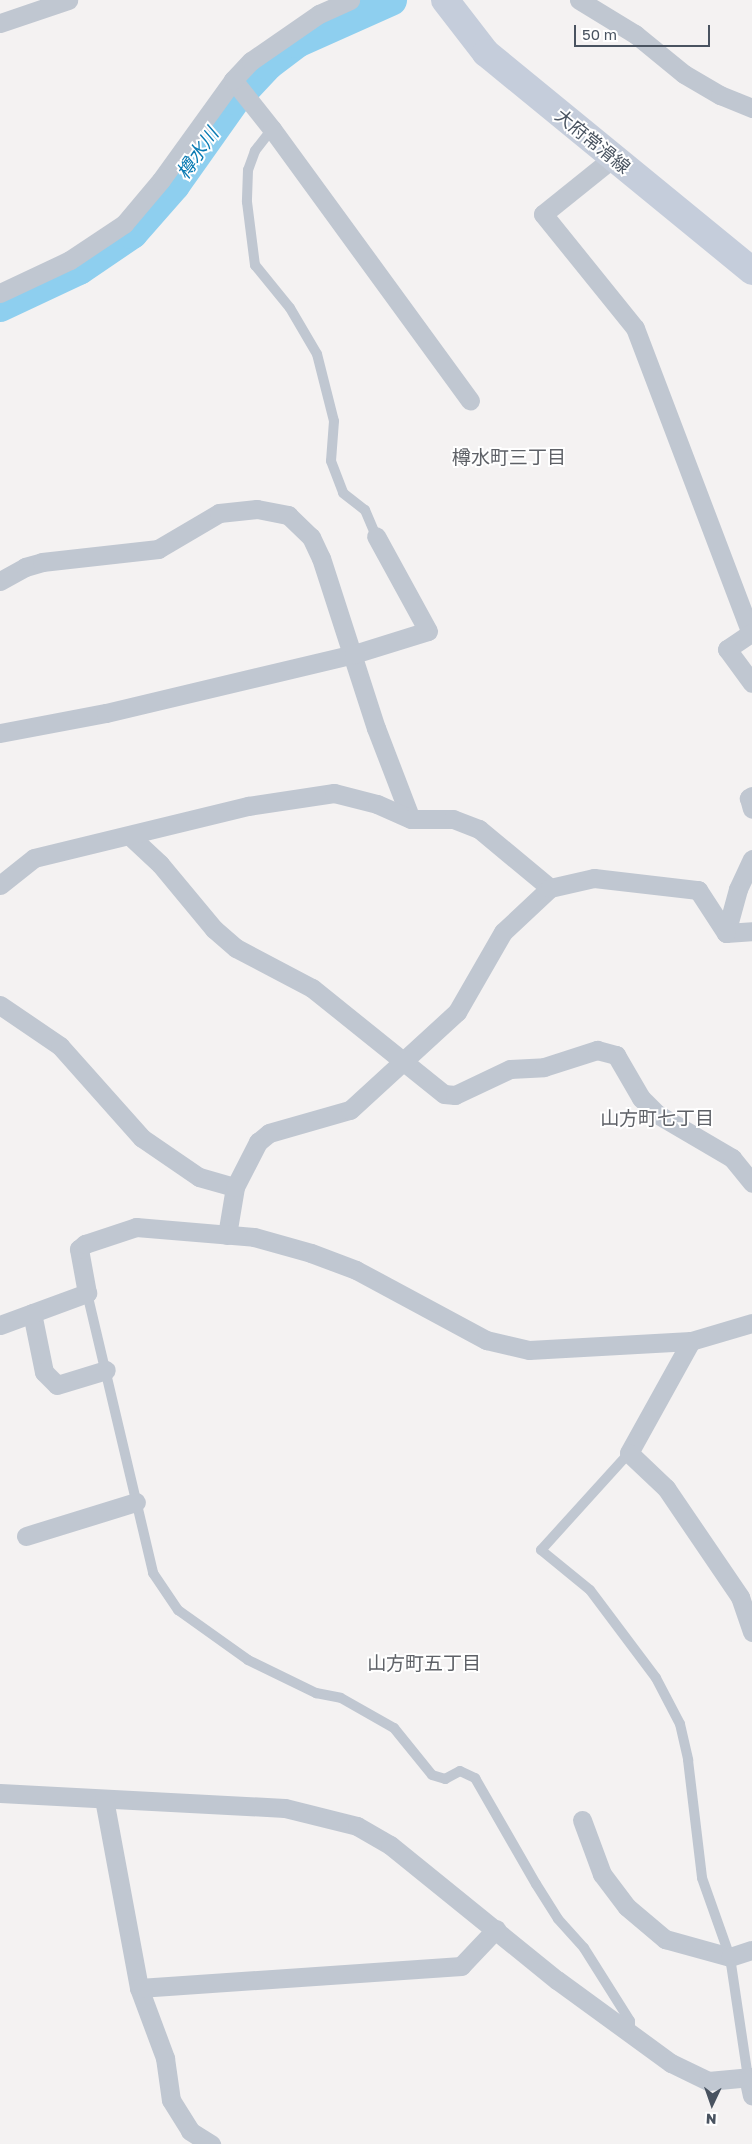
<!DOCTYPE html>
<meta charset="utf-8">
<style>
body{margin:0}
#map{position:relative;width:752px;height:2144px;overflow:hidden;background:#f4f2f2;font-family:"Golos Text","Noto Sans JP",sans-serif}
div>[style]{position:absolute}
.river>*{height:32px;margin:-16px;padding:0 16px;transform-origin:16px;border-radius:16px;background:#8ecfef}
.lane>*{height:10px;margin:-5px;padding:0 5px;transform-origin:5px;border-radius:5px;background:#c0c7d1}
.street>*{height:19px;margin:-9.5px;padding:0 9.5px;transform-origin:9.5px;border-radius:9.5px;background:#c0c7d1}
.secondary>*{height:28px;margin:-14px;padding:0 14px;transform-origin:14px;border-radius:14px;background:#c5cddb}
span{translate:-50% -50%;white-space:nowrap;text-align:center;line-height:1.15;-webkit-text-stroke:4px #fff;paint-order:stroke}
.street-label{font-size:18px;color:#495360}
.water-label{font-size:19px;color:#0a7bb3;font-style:italic}
.neighbourhood-label{font-size:19px;color:#5e6167}
.north{position:absolute;left:687px;top:2079px;width:50px;height:50px;-webkit-text-stroke:4px #fff;paint-order:stroke;rotate:183deg;font-size:14px;font-weight:700;line-height:20px;text-align:center;color:#495360}
.north::after{content:'';display:block;margin:auto;width:18px;height:22px;background:#495360;clip-path:polygon(50% 0,100% 100%,50% 72%,0 100%)}
.scale{position:absolute;left:574px;top:25px;width:136px;height:22px;box-sizing:border-box;border:2px solid #495360;border-top:0;padding-left:6px;font-size:15px;line-height:18px;white-space:nowrap;color:#495360;-webkit-text-stroke:4px #fff;paint-order:stroke}
</style>
<div id="map">
<div class="river">
<div style="left:0;top:306px;width:87px;rotate:-25.1deg"></div>
<div style="left:79px;top:269px;width:64px;rotate:-34.2deg"></div>
<div style="left:132px;top:233px;width:64px;rotate:-48.8deg"></div>
<div style="left:174px;top:185px;width:105px;rotate:-54.7deg"></div>
<div style="left:235px;top:99px;width:48px;rotate:-46.7deg"></div>
<div style="left:268px;top:64px;width:36px;rotate:-37deg"></div>
<div style="left:297px;top:42px;width:103px;rotate:-24.1deg"></div>
</div>
<div class="lane">
<div style="left:272px;top:129px;width:28px;rotate:128deg"></div>
<div style="left:255px;top:151px;width:20px;rotate:110deg"></div>
<div style="left:248px;top:170px;width:32px;rotate:92deg"></div>
<div style="left:247px;top:202px;width:64px;rotate:82.8deg"></div>
<div style="left:255px;top:265px;width:55px;rotate:50.9deg"></div>
<div style="left:290px;top:308px;width:53px;rotate:59.6deg"></div>
<div style="left:317px;top:354px;width:69px;rotate:75.8deg"></div>
<div style="left:334px;top:421px;width:40px;rotate:94.3deg"></div>
<div style="left:331px;top:461px;width:34px;rotate:69deg"></div>
<div style="left:343px;top:493px;width:28px;rotate:38deg"></div>
<div style="left:365px;top:510px;width:28px;rotate:67deg"></div>
<div style="left:87px;top:1293px;width:288px;rotate:76.7deg"></div>
<div style="left:153px;top:1573px;width:45px;rotate:56deg"></div>
<div style="left:178px;top:1610px;width:86px;rotate:35.5deg"></div>
<div style="left:248px;top:1660px;width:76px;rotate:25.9deg"></div>
<div style="left:316px;top:1693px;width:25px;rotate:11deg"></div>
<div style="left:341px;top:1698px;width:61px;rotate:29.5deg"></div>
<div style="left:394px;top:1728px;width:60px;rotate:51deg"></div>
<div style="left:432px;top:1775px;width:14px;rotate:17deg"></div>
<div style="left:445px;top:1779px;width:17px;rotate:-28deg"></div>
<div style="left:460px;top:1771px;width:17px;rotate:25deg"></div>
<div style="left:475px;top:1778px;width:122px;rotate:60.1deg"></div>
<div style="left:536px;top:1884px;width:41px;rotate:57.8deg"></div>
<div style="left:558px;top:1919px;width:39px;rotate:48deg"></div>
<div style="left:584px;top:1948px;width:86px;rotate:57.8deg"></div>
<div style="left:630px;top:2021px;width:13px;rotate:90deg"></div>
<div style="left:629px;top:1453px;width:131px;rotate:132.2deg"></div>
<div style="left:541px;top:1550px;width:63px;rotate:39.2deg"></div>
<div style="left:590px;top:1590px;width:110px;rotate:53.1deg"></div>
<div style="left:656px;top:1678px;width:52px;rotate:62.4deg"></div>
<div style="left:680px;top:1724px;width:37px;rotate:77deg"></div>
<div style="left:688px;top:1760px;width:119px;rotate:83.2deg"></div>
<div style="left:702px;top:1878px;width:84px;rotate:70.5deg"></div>
<div style="left:730px;top:1957px;width:121px;rotate:81.5deg"></div>
</div>
<div class="street">
<div style="left:579px;top:0;width:66px;rotate:31.3deg"></div>
<div style="left:635px;top:34px;width:63px;rotate:39.2deg"></div>
<div style="left:684px;top:74px;width:42px;rotate:30.3deg"></div>
<div style="left:720px;top:95px;width:35px;rotate:22deg"></div>
<div style="left:0;top:23px;width:72px;rotate:-18.7deg"></div>
<div style="left:233px;top:80px;width:63px;rotate:51.5deg"></div>
<div style="left:272px;top:129px;width:336px;rotate:53.9deg"></div>
<div style="left:614px;top:157px;width:91px;rotate:141.2deg"></div>
<div style="left:543px;top:214px;width:146px;rotate:51.1deg"></div>
<div style="left:635px;top:328px;width:326px;rotate:69.2deg"></div>
<div style="left:751px;top:633px;width:29px;rotate:146deg"></div>
<div style="left:727px;top:649px;width:42px;rotate:53.7deg"></div>
<div style="left:0;top:293px;width:77px;rotate:-25.2deg"></div>
<div style="left:70px;top:260px;width:65px;rotate:-33.7deg"></div>
<div style="left:124px;top:224px;width:57px;rotate:-49.9deg"></div>
<div style="left:161px;top:180px;width:123px;rotate:-54.2deg"></div>
<div style="left:233px;top:80px;width:26px;rotate:-47deg"></div>
<div style="left:251px;top:61px;width:83px;rotate:-34.7deg"></div>
<div style="left:319px;top:14px;width:34px;rotate:-24deg"></div>
<div style="left:0;top:581px;width:29px;rotate:-29deg"></div>
<div style="left:25px;top:567px;width:18px;rotate:-16deg"></div>
<div style="left:42px;top:562px;width:117px;rotate:-6.4deg"></div>
<div style="left:158px;top:549px;width:71px;rotate:-30.5deg"></div>
<div style="left:219px;top:513px;width:38px;rotate:-6deg"></div>
<div style="left:257px;top:509px;width:32px;rotate:11deg"></div>
<div style="left:288px;top:515px;width:32px;rotate:44deg"></div>
<div style="left:311px;top:537px;width:23px;rotate:65deg"></div>
<div style="left:321px;top:558px;width:179px;rotate:72.1deg"></div>
<div style="left:376px;top:728px;width:97px;rotate:69deg"></div>
<div style="left:0;top:733px;width:108px;rotate:-10.7deg"></div>
<div style="left:106px;top:713px;width:255px;rotate:-13.4deg"></div>
<div style="left:354px;top:654px;width:77px;rotate:-17.3deg"></div>
<div style="left:428px;top:631px;width:108px;rotate:-118.7deg"></div>
<div style="left:752px;top:796px;width:4px;rotate:146deg"></div>
<div style="left:749px;top:798px;width:11px;rotate:75deg"></div>
<div style="left:130px;top:836px;width:41px;rotate:43deg"></div>
<div style="left:160px;top:864px;width:85px;rotate:50.3deg"></div>
<div style="left:214px;top:929px;width:29px;rotate:41deg"></div>
<div style="left:236px;top:948px;width:86px;rotate:27.8deg"></div>
<div style="left:312px;top:988px;width:169px;rotate:38.8deg"></div>
<div style="left:444px;top:1094px;width:11px;rotate:5deg"></div>
<div style="left:455px;top:1095px;width:61px;rotate:-25.3deg"></div>
<div style="left:510px;top:1069px;width:34px;rotate:-3deg"></div>
<div style="left:544px;top:1067px;width:56px;rotate:-17.8deg"></div>
<div style="left:597px;top:1050px;width:20px;rotate:15deg"></div>
<div style="left:616px;top:1055px;width:50px;rotate:59.8deg"></div>
<div style="left:641px;top:1098px;width:23px;rotate:45deg"></div>
<div style="left:657px;top:1114px;width:87px;rotate:30.4deg"></div>
<div style="left:732px;top:1158px;width:32px;rotate:51deg"></div>
<div style="left:0;top:885px;width:43px;rotate:-38.5deg"></div>
<div style="left:34px;top:858px;width:220px;rotate:-13.7deg"></div>
<div style="left:248px;top:806px;width:87px;rotate:-8.6deg"></div>
<div style="left:334px;top:793px;width:44px;rotate:14.3deg"></div>
<div style="left:377px;top:804px;width:37px;rotate:24deg"></div>
<div style="left:411px;top:819px;width:42px"></div>
<div style="left:453px;top:819px;width:28px;rotate:21deg"></div>
<div style="left:479px;top:829px;width:92px;rotate:39.7deg"></div>
<div style="left:726px;top:933px;width:46px;rotate:-74.7deg"></div>
<div style="left:738px;top:889px;width:33px;rotate:-65deg"></div>
<div style="left:726px;top:933px;width:26px;rotate:-4deg"></div>
<div style="left:0;top:1005px;width:73px;rotate:34.3deg"></div>
<div style="left:60px;top:1046px;width:123px;rotate:48.3deg"></div>
<div style="left:142px;top:1138px;width:69px;rotate:34.4deg"></div>
<div style="left:199px;top:1177px;width:37px;rotate:16deg"></div>
<div style="left:227px;top:1235px;width:49px;rotate:-80.5deg"></div>
<div style="left:235px;top:1187px;width:51px;rotate:-62.9deg"></div>
<div style="left:258px;top:1142px;width:14px;rotate:-39deg"></div>
<div style="left:269px;top:1133px;width:84px;rotate:-15.9deg"></div>
<div style="left:350px;top:1110px;width:145px;rotate:-42.5deg"></div>
<div style="left:457px;top:1012px;width:92px;rotate:-60.1deg"></div>
<div style="left:503px;top:932px;width:64px;rotate:-43.1deg"></div>
<div style="left:550px;top:888px;width:45px;rotate:-12.8deg"></div>
<div style="left:594px;top:878px;width:105px;rotate:6.6deg"></div>
<div style="left:698px;top:890px;width:51px;rotate:56.9deg"></div>
<div style="left:32px;top:1313px;width:60px;rotate:78.5deg"></div>
<div style="left:44px;top:1372px;width:18px;rotate:45deg"></div>
<div style="left:57px;top:1385px;width:51px;rotate:-17deg"></div>
<div style="left:0;top:1325px;width:93px;rotate:-20.2deg"></div>
<div style="left:87px;top:1293px;width:45px;rotate:-100.3deg"></div>
<div style="left:79px;top:1249px;width:8px;rotate:-40deg"></div>
<div style="left:85px;top:1244px;width:54px;rotate:-18.4deg"></div>
<div style="left:136px;top:1227px;width:118px;rotate:4.8deg"></div>
<div style="left:254px;top:1237px;width:59px;rotate:15.7deg"></div>
<div style="left:311px;top:1253px;width:48px;rotate:20.7deg"></div>
<div style="left:356px;top:1270px;width:148px;rotate:28.3deg"></div>
<div style="left:486px;top:1340px;width:44px;rotate:13.1deg"></div>
<div style="left:529px;top:1350px;width:162px;rotate:-3.2deg"></div>
<div style="left:691px;top:1341px;width:64px;rotate:-16.4deg"></div>
<div style="left:691px;top:1341px;width:128px;rotate:119deg"></div>
<div style="left:629px;top:1453px;width:51px;rotate:43.4deg"></div>
<div style="left:666px;top:1488px;width:132px;rotate:55.8deg"></div>
<div style="left:740px;top:1597px;width:37px;rotate:71deg"></div>
<div style="left:26px;top:1536px;width:115px;rotate:-17.2deg"></div>
<div style="left:0;top:1793px;width:285px;rotate:3deg"></div>
<div style="left:285px;top:1808px;width:74px;rotate:14deg"></div>
<div style="left:357px;top:1826px;width:38px;rotate:30deg"></div>
<div style="left:390px;top:1845px;width:215px;rotate:39deg"></div>
<div style="left:557px;top:1980px;width:141px;rotate:36.1deg"></div>
<div style="left:671px;top:2063px;width:41px;rotate:25.9deg"></div>
<div style="left:708px;top:2081px;width:44px;rotate:-5.2deg"></div>
<div style="left:104px;top:1799px;width:192px;rotate:79.5deg"></div>
<div style="left:139px;top:1988px;width:75px;rotate:69.6deg"></div>
<div style="left:165px;top:2058px;width:42px;rotate:81.9deg"></div>
<div style="left:171px;top:2100px;width:36px;rotate:58deg"></div>
<div style="left:190px;top:2131px;width:25px;rotate:32deg"></div>
<div style="left:582px;top:1820px;width:58px;rotate:69.7deg"></div>
<div style="left:602px;top:1874px;width:41px;rotate:52.9deg"></div>
<div style="left:627px;top:1907px;width:50px;rotate:40.1deg"></div>
<div style="left:665px;top:1939px;width:67px;rotate:15.5deg"></div>
<div style="left:730px;top:1957px;width:23px;rotate:-18deg"></div>
<div style="left:139px;top:1988px;width:323px;rotate:-3.9deg"></div>
<div style="left:461px;top:1966px;width:51px;rotate:-46.6deg"></div>
<div style="left:748px;top:2077px;width:19px;rotate:78deg"></div>
</div>
<div class="secondary">
<div style="left:445px;top:0;width:67px;rotate:52.3deg"></div>
<div style="left:486px;top:53px;width:344px;rotate:39.3deg"></div>
</div>
<div class="street-label">
<span style="left:593px;top:141px;rotate:39deg">大府常滑線</span>
</div>
<div class="water-label">
<span style="left:197px;top:153px;rotate:-55deg">樽水川</span>
</div>
<div class="neighbourhood-label">
<span style="left:509px;top:457px">樽水町三丁目</span>
<span style="left:657px;top:1118px">山方町七丁目</span>
<span style="left:424px;top:1663px">山方町五丁目</span>
</div>
<div class="north">N</div>
<div class="scale">50 m</div>
</div>
